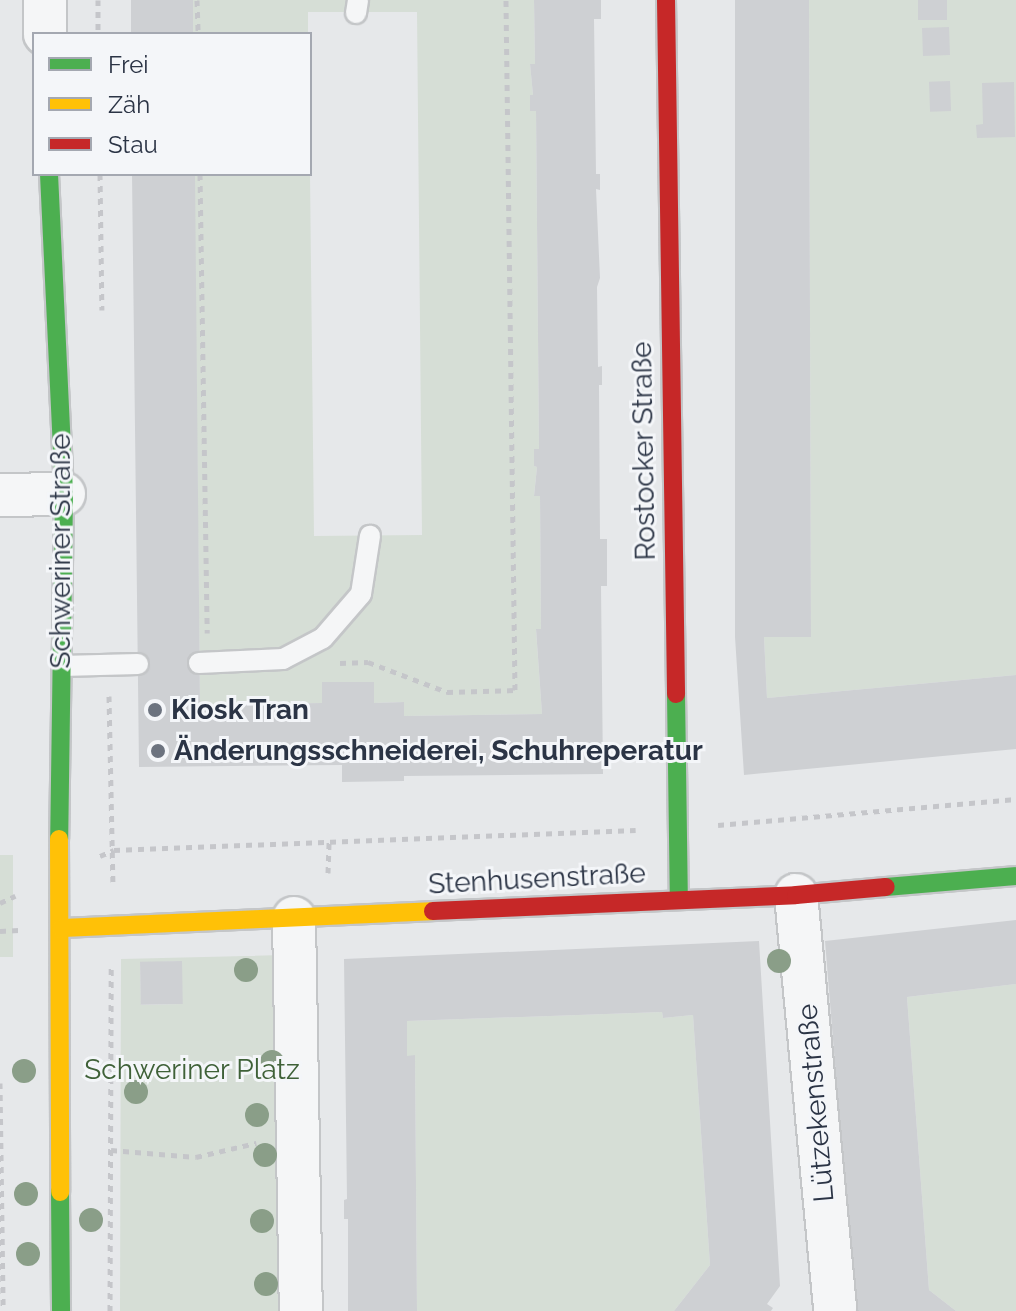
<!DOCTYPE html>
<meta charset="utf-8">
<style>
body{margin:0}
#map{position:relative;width:1016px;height:1311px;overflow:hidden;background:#e6e8ea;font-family:Raleway,sans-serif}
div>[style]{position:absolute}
.green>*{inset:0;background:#d6ded6;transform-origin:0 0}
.building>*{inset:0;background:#ced0d3;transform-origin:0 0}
.path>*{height:5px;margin-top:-2.5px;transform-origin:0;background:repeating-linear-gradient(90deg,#c5c6ca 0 6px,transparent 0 12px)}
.roads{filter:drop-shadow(2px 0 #c4c6c8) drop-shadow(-2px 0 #c4c6c8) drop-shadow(0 2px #c4c6c8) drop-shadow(0 -2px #c4c6c8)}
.lane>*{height:20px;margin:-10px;padding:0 10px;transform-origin:10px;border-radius:10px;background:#f5f6f7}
.street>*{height:42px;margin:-21px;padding:0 21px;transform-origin:21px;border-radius:21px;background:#f5f6f7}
.fast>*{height:18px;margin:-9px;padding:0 9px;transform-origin:9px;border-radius:9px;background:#4caf50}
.slow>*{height:18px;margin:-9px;padding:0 9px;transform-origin:9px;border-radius:9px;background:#ffc107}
.jam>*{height:18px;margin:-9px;padding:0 9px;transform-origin:9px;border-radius:9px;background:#c62828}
.trees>*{width:24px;height:24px;margin:-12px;border-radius:50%;background:#8a9e88}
.dots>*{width:22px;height:22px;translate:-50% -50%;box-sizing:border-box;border:4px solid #f4f6f9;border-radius:50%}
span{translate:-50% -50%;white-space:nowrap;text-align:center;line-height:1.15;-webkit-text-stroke:6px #f4f6f9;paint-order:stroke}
.street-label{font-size:28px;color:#2b3445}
.poi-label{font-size:28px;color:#2b3445;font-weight:700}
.left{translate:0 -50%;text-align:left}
.park-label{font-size:28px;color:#3f6138}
.legend{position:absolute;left:32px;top:32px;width:280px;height:144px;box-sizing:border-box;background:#f4f6f9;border:2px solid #a4a8b1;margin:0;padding:10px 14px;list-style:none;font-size:24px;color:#2b3445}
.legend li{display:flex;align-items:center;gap:16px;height:40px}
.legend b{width:40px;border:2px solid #a4a8b1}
</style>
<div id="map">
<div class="green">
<div style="clip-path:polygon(193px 0,534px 0,535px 64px,530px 64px,533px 95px,530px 95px,531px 111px,536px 111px,539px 449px,534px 450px,534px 466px,537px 467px,534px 495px,540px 496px,541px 629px,536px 630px,542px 714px,404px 716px,404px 702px,374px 703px,373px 682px,322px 682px,322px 703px,200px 705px,194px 174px,310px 174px,314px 536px,422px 535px,417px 12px,308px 12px,308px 34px,192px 34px)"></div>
<div style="clip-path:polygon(809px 0,1016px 0,1016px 675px,767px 698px,764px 637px,811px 636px)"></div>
<div style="left:0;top:855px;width:13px;height:102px"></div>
<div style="clip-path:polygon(evenodd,284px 955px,292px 1311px,120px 1311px,121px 959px,284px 955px,181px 961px,182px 1004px,141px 1005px,140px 963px,181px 961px)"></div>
<div style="clip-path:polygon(1016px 984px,1016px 1311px,956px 1311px,929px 1290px,907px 997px)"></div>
<div style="clip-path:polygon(662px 1012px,663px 1018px,693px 1015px,710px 1265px,674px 1311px,417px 1311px,415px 1056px,407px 1056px,407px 1021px)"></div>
</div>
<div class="building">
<div style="left:131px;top:0;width:62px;height:34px"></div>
<div style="clip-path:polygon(534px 0,601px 0,601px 19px,594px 19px,596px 174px,600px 174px,600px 190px,596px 189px,600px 278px,597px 287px,598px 367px,602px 366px,602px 385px,599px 385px,600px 539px,607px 539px,607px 586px,601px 586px,603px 774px,404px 776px,404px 781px,342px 782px,342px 765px,139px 767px,132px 174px,195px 176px,200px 705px,322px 703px,322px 682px,374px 682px,374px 703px,404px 702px,404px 716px,542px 714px,536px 629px,541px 629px,540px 496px,534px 496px,537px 467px,534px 466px,534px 449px,539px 449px,536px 111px,530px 111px,530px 95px,533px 95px,530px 64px,535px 64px)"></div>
<div style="clip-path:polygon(735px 0,809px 0,811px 637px,764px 637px,767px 698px,1016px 675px,1016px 749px,744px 775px,735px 637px)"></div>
<div style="left:918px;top:0;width:29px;height:20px"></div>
<div style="left:949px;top:27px;width:28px;height:27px;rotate:88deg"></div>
<div style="left:950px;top:81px;width:30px;height:21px;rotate:88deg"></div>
<div style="clip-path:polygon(1014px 82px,1015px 137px,977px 138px,976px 125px,983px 124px,982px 83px)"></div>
<div style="clip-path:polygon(1016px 920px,1016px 984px,907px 997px,929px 1290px,956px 1311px,855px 1311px,825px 941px)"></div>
<div style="clip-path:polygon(759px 941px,780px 1286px,767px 1304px,773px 1308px,771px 1311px,674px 1311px,710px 1265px,693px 1015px,663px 1018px,662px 1012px,407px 1021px,407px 1056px,415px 1055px,417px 1311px,348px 1311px,348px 1219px,344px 1219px,344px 1200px,347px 1199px,344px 959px)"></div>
<div style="left:182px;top:961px;width:43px;height:42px;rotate:89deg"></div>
</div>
<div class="path">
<div style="left:98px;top:0;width:34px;rotate:90deg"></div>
<div style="left:197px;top:0;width:34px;rotate:88deg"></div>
<div style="left:100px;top:174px;width:136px;rotate:89.2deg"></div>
<div style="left:200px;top:174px;width:459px;rotate:89.1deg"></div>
<div style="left:340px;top:663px;width:28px;rotate:-2deg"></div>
<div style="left:368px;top:662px;width:85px;rotate:20.8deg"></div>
<div style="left:447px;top:692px;width:68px;rotate:-1.7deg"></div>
<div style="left:515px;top:690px;width:690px;rotate:-90.75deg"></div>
<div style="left:109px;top:696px;width:186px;rotate:88.8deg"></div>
<div style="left:718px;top:825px;width:299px;rotate:-5deg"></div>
<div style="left:100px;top:856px;width:15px;rotate:-23deg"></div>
<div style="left:114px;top:850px;width:522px;rotate:-2.19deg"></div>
<div style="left:328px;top:873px;width:31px;rotate:-88deg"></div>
<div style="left:0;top:903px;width:17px;rotate:-25deg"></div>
<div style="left:0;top:931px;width:19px;rotate:-3deg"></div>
<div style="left:0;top:1083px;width:228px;rotate:89.2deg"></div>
<div style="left:111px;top:1150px;width:85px;rotate:4.7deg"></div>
<div style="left:196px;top:1157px;width:62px;rotate:-13.1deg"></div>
<div style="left:110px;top:1311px;width:343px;rotate:-89.8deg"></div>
</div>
<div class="roads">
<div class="lane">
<div style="left:356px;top:13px;width:13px;rotate:-81deg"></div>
<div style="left:199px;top:663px;width:84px;rotate:-2.7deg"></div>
<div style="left:283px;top:659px;width:45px;rotate:-27.7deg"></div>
<div style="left:323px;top:638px;width:58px;rotate:-49.2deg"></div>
<div style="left:361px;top:594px;width:59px;rotate:-81.2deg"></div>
<div style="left:62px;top:666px;width:76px;rotate:-1.5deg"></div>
</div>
<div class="street">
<div style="left:45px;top:0;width:34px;rotate:90deg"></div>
<div style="left:0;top:495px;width:64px;rotate:-0.9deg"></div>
<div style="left:796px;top:895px;width:418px;rotate:84.6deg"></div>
<div style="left:294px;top:918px;width:393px;rotate:89deg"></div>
</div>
<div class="fast">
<div style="left:49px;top:174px;width:320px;rotate:87.3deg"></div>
<div style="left:64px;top:494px;width:345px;rotate:90.8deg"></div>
<div style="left:676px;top:694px;width:206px;rotate:89.2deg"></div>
<div style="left:886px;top:887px;width:130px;rotate:-4.8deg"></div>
<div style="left:60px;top:1192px;width:119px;rotate:89.5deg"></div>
</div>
<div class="slow">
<div style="left:59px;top:839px;width:353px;rotate:89.8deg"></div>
<div style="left:61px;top:928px;width:372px;rotate:-2.6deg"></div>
</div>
<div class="jam">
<div style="left:666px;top:0;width:694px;rotate:89.17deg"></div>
<div style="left:433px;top:911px;width:363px;rotate:-2.5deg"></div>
<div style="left:796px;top:895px;width:90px;rotate:-5.1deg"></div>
</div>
</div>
<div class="trees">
<div style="left:779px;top:961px"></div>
<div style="left:246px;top:970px"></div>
<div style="left:272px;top:1062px"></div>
<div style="left:24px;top:1071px"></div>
<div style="left:136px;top:1092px"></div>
<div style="left:257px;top:1115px"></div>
<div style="left:265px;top:1155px"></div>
<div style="left:26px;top:1194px"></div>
<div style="left:91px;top:1220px"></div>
<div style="left:262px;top:1221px"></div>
<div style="left:28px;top:1254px"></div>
<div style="left:266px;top:1284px"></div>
</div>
<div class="dots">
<div style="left:155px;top:710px;background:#6c737f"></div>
<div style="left:158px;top:751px;background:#6c737f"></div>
</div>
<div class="street-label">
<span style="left:644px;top:451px;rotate:-91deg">Rostocker Straße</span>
<span style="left:61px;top:551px;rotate:-90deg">Schweriner Straße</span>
<span style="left:537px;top:879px;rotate:-3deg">Stenhusenstraße</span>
<span style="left:816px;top:1103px;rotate:-95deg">Lützekenstraße</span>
</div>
<div class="poi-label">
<span class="left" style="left:171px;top:710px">Kiosk Tran</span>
<span class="left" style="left:174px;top:751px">Änderungsschneiderei, Schuhreperatur</span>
</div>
<div class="park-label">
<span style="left:192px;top:1070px">Schweriner Platz</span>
</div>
<ul class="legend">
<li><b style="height:10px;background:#4caf50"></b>Frei</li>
<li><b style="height:10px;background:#ffc107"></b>Zäh</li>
<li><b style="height:10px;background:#c62828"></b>Stau</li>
</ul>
</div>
